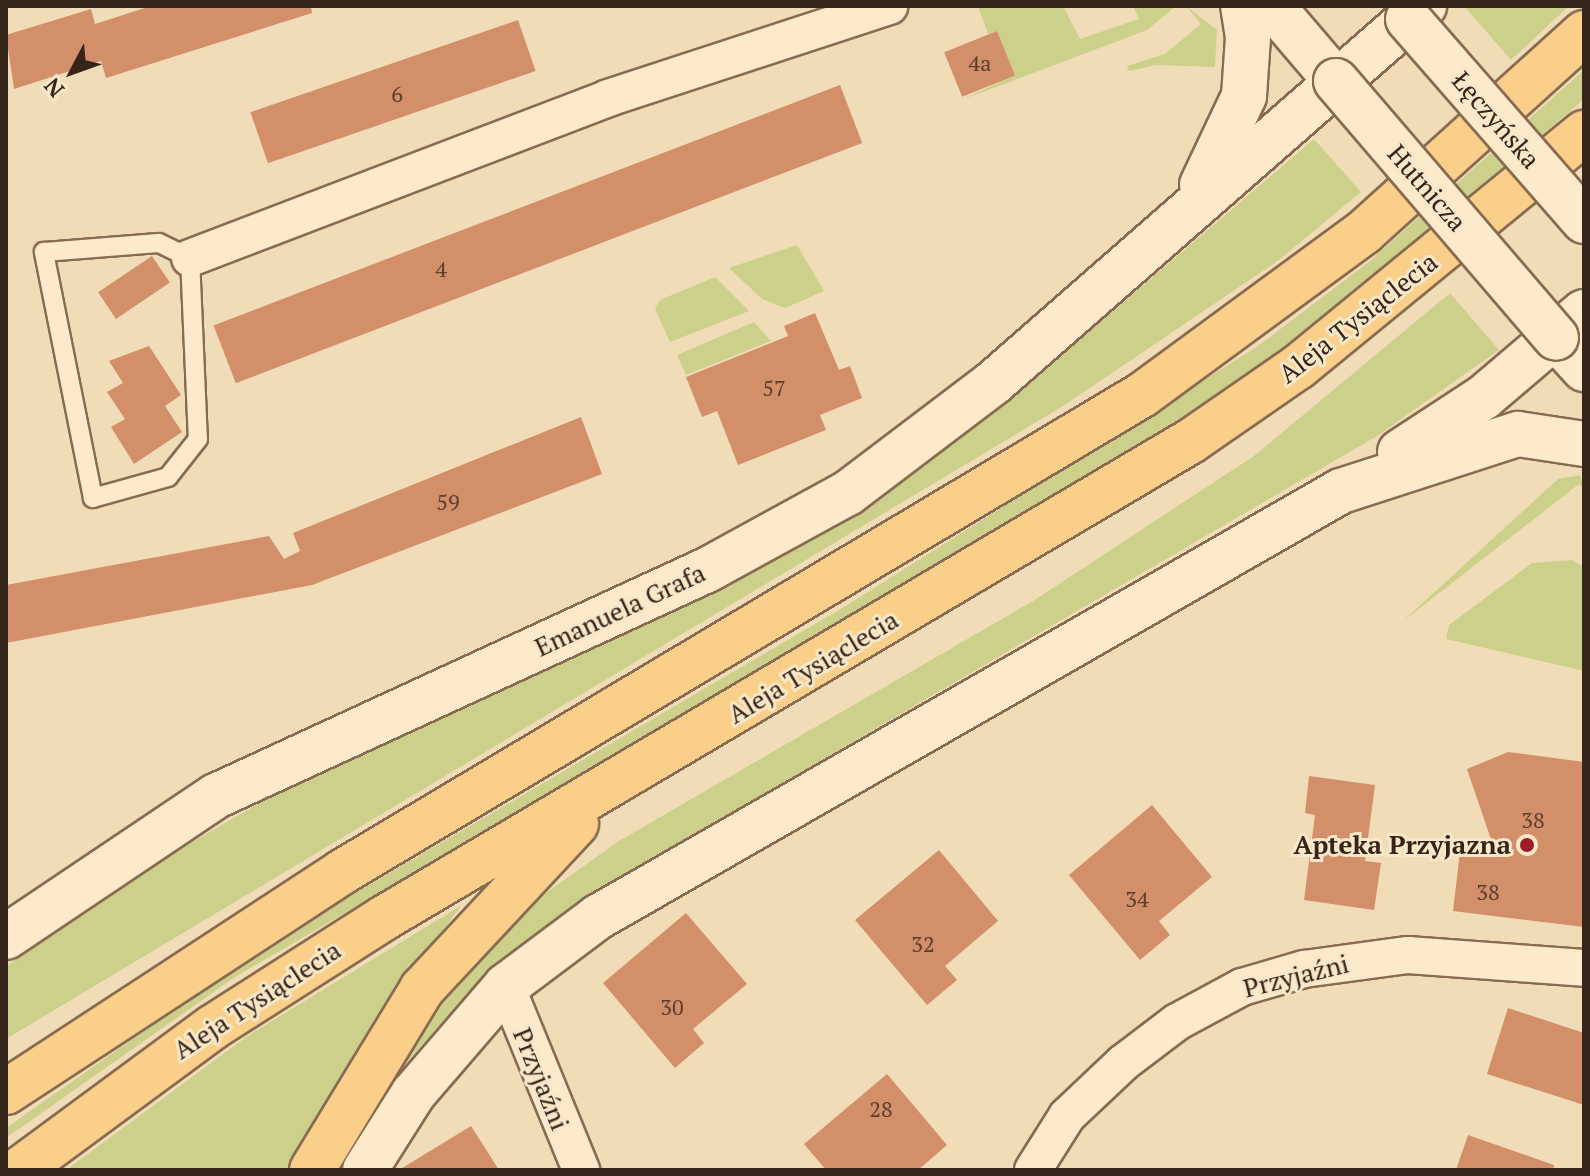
<!DOCTYPE html>
<meta charset="utf-8">
<style>
body{margin:0}
#map{position:relative;width:1590px;height:1176px;overflow:hidden;background:#f1dcb8;font-family:"PT Serif",serif}
div>[style]{position:absolute}
.green>*{inset:0;background:#ccd08b}
.building>*{inset:0;background:#d38e6a;transform-origin:0 0}
.roads{filter:drop-shadow(2px 0 #886b52) drop-shadow(-2px 0 #886b52) drop-shadow(0 2px #886b52) drop-shadow(0 -2px #886b52)}
.service>*{height:18px;margin:-9px;padding:0 9px;transform-origin:9px;border-radius:9px;background:#fceacb}
.minor>*{height:36px;margin:-18px;padding:0 18px;transform-origin:18px;border-radius:18px;background:#fceacb}
.tertiary>*{height:44px;margin:-22px;padding:0 22px;transform-origin:22px;border-radius:22px;background:#fceacb}
.primary>*{height:44px;margin:-22px;padding:0 22px;transform-origin:22px;border-radius:22px;background:#facf8a}
.bridges{filter:drop-shadow(2px 0 #886b52) drop-shadow(-2px 0 #886b52) drop-shadow(0 2px #886b52) drop-shadow(0 -2px #886b52)}
.tertiary-bridge>*{height:44px;margin:-22px;padding:0 22px;transform-origin:22px;border-radius:22px;background:#fceacb}
.dots>*{width:22px;height:22px;translate:-50% -50%;box-sizing:border-box;border:4px solid #f8e7c8;border-radius:50%}
span{translate:-50% -50%;white-space:nowrap;text-align:center;line-height:1.15;-webkit-text-stroke:6px #f8e7c8;paint-order:stroke}
.number-label{font-size:22px;color:#5c3e2d}
.number-label span{-webkit-text-stroke-width:0}
.street-label{font-size:26px;color:#352419}
.poi-label{font-size:26px;color:#352419;font-weight:700}
.right{translate:-100% -50%;text-align:right}
.frame{position:absolute;inset:0;border:8px solid #352419;pointer-events:none}
.north{position:absolute;left:32px;top:32px;width:80px;height:80px;-webkit-text-stroke:6px #f8e7c8;paint-order:stroke;rotate:229deg;font-size:22px;font-weight:700;line-height:32px;text-align:center;color:#352419}
.north::after{content:'';display:block;margin:auto;width:28px;height:36px;background:#352419;clip-path:polygon(50% 0,100% 100%,50% 72%,0 100%)}
</style>
<div id="map">
<div class="green">
<div style="clip-path:polygon(978px 6px,1063px 6px,1080px 39px,1139px 19px,1133px 6px,1176px 6px,1147px 30px,964px 99px,1014px 75px,997px 31px,988px 34px)"></div>
<div style="clip-path:polygon(1186px 6px,1217px 30px,1215px 67px,1156px 65px,1129px 71px,1127px 66px,1165px 54px,1201px 24px)"></div>
<div style="clip-path:polygon(1464px 6px,1569px 6px,1511px 60px)"></div>
<div style="clip-path:polygon(1584px 70px,1584px 99px,1574px 108px,1262px 366px,1149px 444px,235px 977px,6px 1138px,6px 1128px,265px 946px,844px 607px,1258px 346px,1370px 261px)"></div>
<div style="clip-path:polygon(1314px 139px,1361px 192px,1279px 260px,1063px 406px,6px 1039px,6px 967px,106px 892px,282px 790px,711px 592px,865px 508px,1042px 372px)"></div>
<div style="clip-path:polygon(797px 245px,824px 291px,785px 308px,762px 299px,729px 268px)"></div>
<div style="clip-path:polygon(715px 277px,749px 311px,670px 342px,655px 309px,660px 300px)"></div>
<div style="clip-path:polygon(1450px 293px,1499px 350px,1377px 436px,621px 877px,540px 933px,459px 1004px,395px 1075px,435px 1007px,509px 919px,619px 841px,1033px 601px,1254px 456px)"></div>
<div style="clip-path:polygon(754px 322px,771px 341px,686px 375px,677px 355px)"></div>
<div style="clip-path:polygon(1580px 475px,1584px 489px,1579px 484px,1402px 622px,1558px 479px)"></div>
<div style="clip-path:polygon(1572px 560px,1584px 567px,1584px 671px,1446px 639px,1449px 625px,1532px 563px)"></div>
<div style="clip-path:polygon(462px 905px,384px 1007px,296px 1170px,66px 1170px,249px 1035px)"></div>
</div>
<div class="building">
<div style="clip-path:polygon(151px 6px,311px 6px,312px 13px,106px 78px,101px 61px,14px 89px,6px 35px,91px 9px,95px 24px)"></div>
<div style="left:518px;top:20px;width:54px;height:283px;rotate:71deg"></div>
<div style="left:997px;top:31px;width:48px;height:57px;rotate:68deg"></div>
<div style="left:840px;top:85px;width:62px;height:671px;rotate:69deg"></div>
<div style="left:152px;top:256px;width:32px;height:65px;rotate:56deg"></div>
<div style="clip-path:polygon(815px 313px,839px 370px,850px 366px,862px 398px,820px 415px,826px 430px,738px 465px,717px 411px,702px 417px,686px 377px,788px 336px,784px 326px)"></div>
<div style="clip-path:polygon(149px 346px,181px 395px,165px 406px,182px 432px,134px 464px,111px 427px,125px 419px,107px 392px,123px 383px,109px 361px)"></div>
<div style="clip-path:polygon(581px 417px,602px 474px,312px 585px,6px 643px,6px 585px,269px 536px,284px 559px,300px 551px,293px 533px)"></div>
<div style="clip-path:polygon(1508px 752px,1584px 762px,1584px 927px,1453px 911px,1460px 852px,1497px 857px,1467px 769px)"></div>
<div style="clip-path:polygon(1309px 776px,1375px 785px,1365px 861px,1381px 863px,1374px 910px,1304px 900px,1315px 815px,1305px 813px)"></div>
<div style="clip-path:polygon(1152px 805px,1212px 877px,1159px 921px,1170px 935px,1140px 960px,1069px 875px)"></div>
<div style="clip-path:polygon(939px 850px,998px 921px,945px 966px,957px 980px,927px 1005px,855px 920px)"></div>
<div style="clip-path:polygon(686px 913px,747px 984px,693px 1029px,704px 1043px,675px 1068px,603px 983px)"></div>
<div style="clip-path:polygon(1508px 1008px,1584px 1033px,1584px 1105px,1487px 1074px)"></div>
<div style="clip-path:polygon(887px 1074px,947px 1145px,918px 1170px,826px 1170px,804px 1144px)"></div>
<div style="clip-path:polygon(471px 1126px,499px 1170px,399px 1170px)"></div>
<div style="clip-path:polygon(1468px 1135px,1554px 1165px,1553px 1170px,1456px 1170px)"></div>
</div>
<div class="roads">
<div class="service">
<div style="left:159px;top:243px;width:34px;rotate:26deg"></div>
<div style="left:190px;top:258px;width:181px;rotate:87.5deg"></div>
<div style="left:198px;top:439px;width:48px;rotate:128.3deg"></div>
<div style="left:168px;top:477px;width:78px;rotate:164.4deg"></div>
<div style="left:93px;top:498px;width:251px;rotate:-101.3deg"></div>
<div style="left:44px;top:252px;width:115px;rotate:-4.5deg"></div>
</div>
<div class="minor">
<div style="left:190px;top:258px;width:448px;rotate:-20.9deg"></div>
<div style="left:608px;top:98px;width:296px;rotate:-18.1deg"></div>
<div style="left:506px;top:986px;width:199px;rotate:67.8deg"></div>
<div style="left:1033px;top:1170px;width:64px;rotate:-57.8deg"></div>
<div style="left:1067px;top:1116px;width:77px;rotate:-43.4deg"></div>
<div style="left:1123px;top:1063px;width:68px;rotate:-37.2deg"></div>
<div style="left:1177px;top:1022px;width:74px;rotate:-28.3deg"></div>
<div style="left:1242px;top:987px;width:65px;rotate:-16.2deg"></div>
<div style="left:1304px;top:969px;width:105px;rotate:-7.7deg"></div>
<div style="left:1408px;top:955px;width:176px;rotate:4.2deg"></div>
</div>
<div class="tertiary">
<div style="left:1272px;top:6px;width:99px;rotate:49.5deg"></div>
<div style="left:1202px;top:185px;width:98px;rotate:-64.7deg"></div>
<div style="left:1244px;top:96px;width:59px;rotate:-86.1deg"></div>
<div style="left:1248px;top:37px;width:31px;rotate:-99deg"></div>
<div style="left:1556px;top:338px;width:42px;rotate:47.9deg"></div>
<div style="left:1400px;top:452px;width:100px;rotate:-33.2deg"></div>
<div style="left:1484px;top:397px;width:131px;rotate:-40.4deg"></div>
<div style="left:6px;top:937px;width:253px;rotate:-33.9deg"></div>
<div style="left:216px;top:796px;width:543px;rotate:-24.72deg"></div>
<div style="left:709px;top:569px;width:158px;rotate:-28.7deg"></div>
<div style="left:848px;top:493px;width:182px;rotate:-37.2deg"></div>
<div style="left:993px;top:383px;width:573px;rotate:-41.18deg"></div>
<div style="left:365px;top:1170px;width:90px;rotate:-57.7deg"></div>
<div style="left:413px;top:1094px;width:143px;rotate:-49.3deg"></div>
<div style="left:506px;top:986px;width:115px;rotate:-36.9deg"></div>
<div style="left:598px;top:917px;width:856px;rotate:-29.83deg"></div>
<div style="left:1341px;top:491px;width:186px;rotate:-17.9deg"></div>
<div style="left:1518px;top:434px;width:67px;rotate:8.6deg"></div>
</div>
<div class="primary">
<div style="left:6px;top:1092px;width:402px;rotate:-33.2deg"></div>
<div style="left:342px;top:872px;width:931px;rotate:-30.81deg"></div>
<div style="left:1142px;top:395px;width:275px;rotate:-36.3deg"></div>
<div style="left:1364px;top:232px;width:297px;rotate:-42.1deg"></div>
<div style="left:19px;top:1170px;width:241px;rotate:-36.4deg"></div>
<div style="left:213px;top:1027px;width:203px;rotate:-32.5deg"></div>
<div style="left:384px;top:918px;width:937px;rotate:-30.59deg"></div>
<div style="left:1191px;top:441px;width:130px;rotate:-34.7deg"></div>
<div style="left:1298px;top:367px;width:370px;rotate:-39.3deg"></div>
<div style="left:312px;top:1170px;width:212px;rotate:-58.7deg"></div>
<div style="left:422px;top:989px;width:226px;rotate:-47deg"></div>
</div>
</div>
<div class="bridges">
<div class="tertiary-bridge">
<div style="left:1408px;top:19px;width:268px;rotate:48.9deg"></div>
<div style="left:1336px;top:81px;width:338px;rotate:49.4deg"></div>
</div>
</div>
<div class="dots">
<div style="left:1527px;top:845px;background:#9c1d27"></div>
</div>
<div class="number-label">
<span style="left:980px;top:63px">4a</span>
<span style="left:397px;top:94px">6</span>
<span style="left:441px;top:269px">4</span>
<span style="left:774px;top:388px">57</span>
<span style="left:448px;top:502px">59</span>
<span style="left:1533px;top:820px">38</span>
<span style="left:1488px;top:892px">38</span>
<span style="left:1137px;top:899px">34</span>
<span style="left:923px;top:944px">32</span>
<span style="left:672px;top:1007px">30</span>
<span style="left:881px;top:1109px">28</span>
</div>
<div class="street-label">
<span style="left:1496px;top:120px;rotate:49deg">Łęczyńska</span>
<span style="left:1427px;top:188px;rotate:49deg">Hutnicza</span>
<span style="left:1358px;top:318px;rotate:-38deg">Aleja Tysiąclecia</span>
<span style="left:620px;top:610px;rotate:-25deg">Emanuela Grafa</span>
<span style="left:813px;top:667px;rotate:-31deg">Aleja Tysiąclecia</span>
<span style="left:1296px;top:976px;rotate:-14deg">Przyjaźni</span>
<span style="left:257px;top:1000px;rotate:-33deg">Aleja Tysiąclecia</span>
<span style="left:541px;top:1079px;rotate:68deg">Przyjaźni</span>
</div>
<div class="poi-label">
<span class="right" style="left:1511px;top:845px">Apteka Przyjazna</span>
</div>
<div class="frame"></div>
<div class="north">N</div>
</div>
